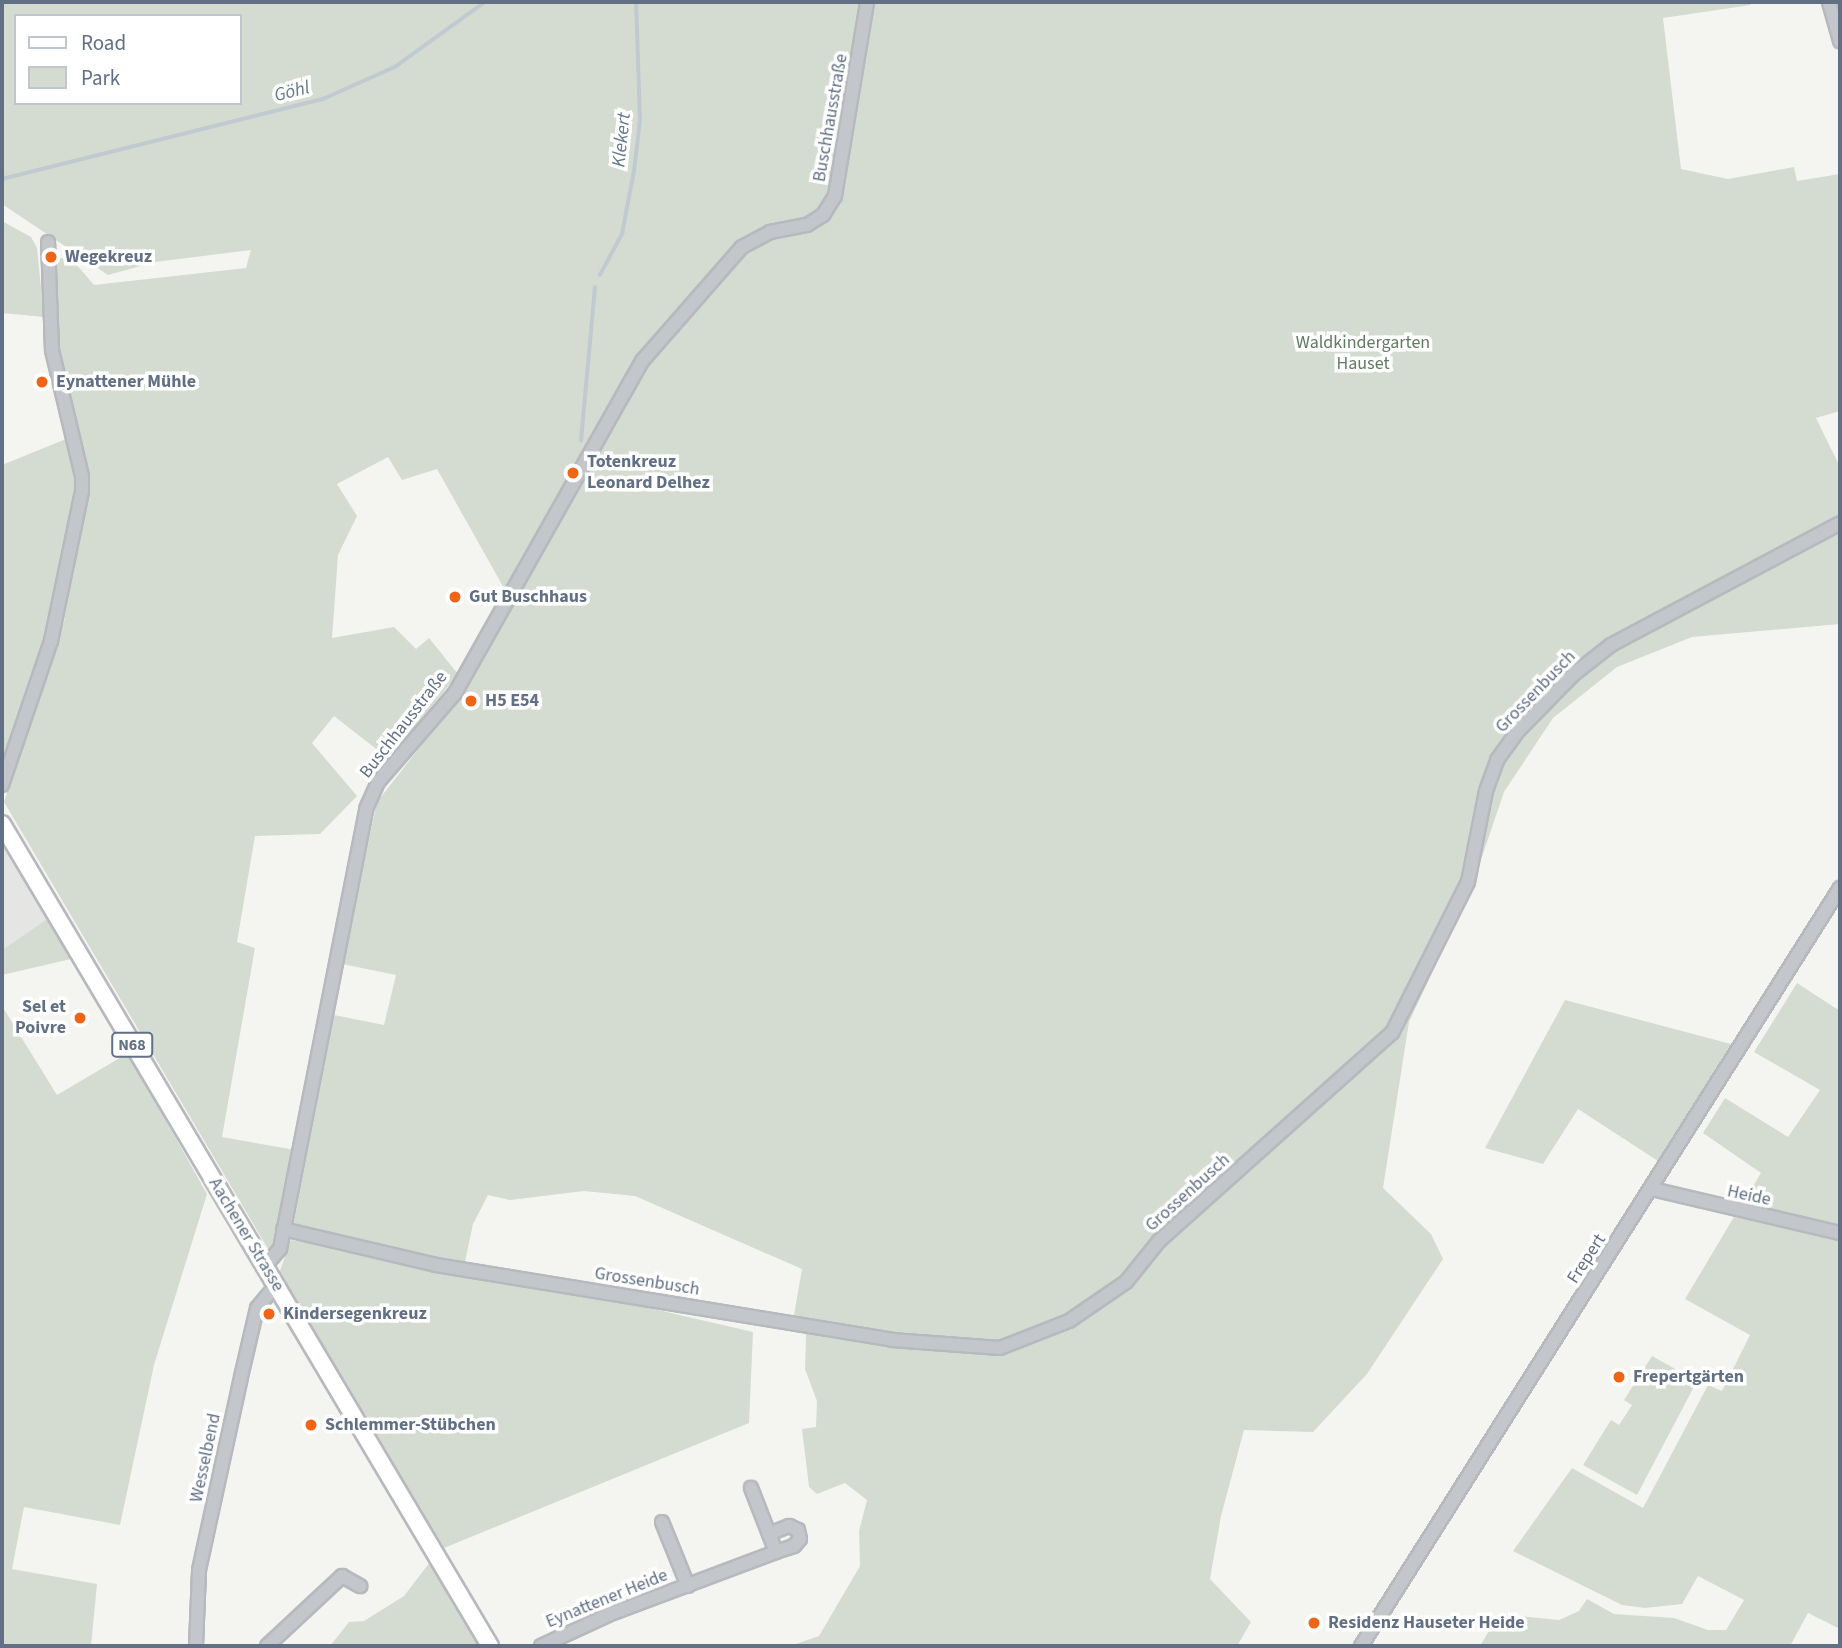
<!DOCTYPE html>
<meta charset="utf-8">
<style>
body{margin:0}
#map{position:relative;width:1842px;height:1648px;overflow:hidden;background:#f4f5f0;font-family:"Source Sans 3",sans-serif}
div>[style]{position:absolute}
.built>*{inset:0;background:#e5e6e4}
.green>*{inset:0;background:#d4dcd1}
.stream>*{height:3.5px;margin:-1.75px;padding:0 1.75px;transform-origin:1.75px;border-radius:1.75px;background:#c1cad1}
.roads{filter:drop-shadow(2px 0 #b6b9be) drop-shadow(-2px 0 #b6b9be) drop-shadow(0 2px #b6b9be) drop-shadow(0 -2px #b6b9be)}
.minor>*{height:12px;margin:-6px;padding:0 6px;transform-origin:6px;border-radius:6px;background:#c3c6ca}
.major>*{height:16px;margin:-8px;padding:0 8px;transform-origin:8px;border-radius:8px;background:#fff}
.dots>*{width:19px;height:19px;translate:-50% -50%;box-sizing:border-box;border:4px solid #fff;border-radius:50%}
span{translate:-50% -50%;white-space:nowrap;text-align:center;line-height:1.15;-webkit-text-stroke:7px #fff;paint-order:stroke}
.shield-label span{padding:2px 5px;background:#fff;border:2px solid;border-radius:5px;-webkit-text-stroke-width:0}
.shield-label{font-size:16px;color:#617084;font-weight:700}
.street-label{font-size:18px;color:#617084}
.poi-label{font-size:18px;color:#617084;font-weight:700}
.left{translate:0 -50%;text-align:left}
.right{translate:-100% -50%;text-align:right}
.park-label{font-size:18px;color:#627a61}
.water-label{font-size:19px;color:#627988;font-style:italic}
.frame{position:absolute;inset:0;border:4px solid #617084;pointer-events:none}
.legend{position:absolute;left:14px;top:14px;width:228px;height:91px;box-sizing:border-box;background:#fff;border:2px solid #c0c6ce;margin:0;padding:9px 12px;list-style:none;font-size:21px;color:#617084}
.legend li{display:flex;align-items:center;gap:14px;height:35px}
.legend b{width:35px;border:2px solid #c0c6ce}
</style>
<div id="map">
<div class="built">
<div style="clip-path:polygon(2px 842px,47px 919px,2px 950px)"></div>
</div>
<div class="green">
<div style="clip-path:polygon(evenodd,2px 2px,1749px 2px,1751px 5px,1663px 18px,1681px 169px,1728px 179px,1794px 167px,1797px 181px,1840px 174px,1840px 411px,1816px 418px,1840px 467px,1840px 624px,1692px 637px,1617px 667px,1553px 718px,1504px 792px,1470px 892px,1409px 1022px,1383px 1188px,1431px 1234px,1443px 1259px,1367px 1374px,1313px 1432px,1244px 1430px,1221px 1516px,1210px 1579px,1251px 1622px,1237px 1646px,790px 1646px,819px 1636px,860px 1566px,859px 1531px,867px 1500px,845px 1483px,817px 1494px,809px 1487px,802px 1429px,816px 1427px,817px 1401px,805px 1369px,806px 1335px,794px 1315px,802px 1269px,635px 1196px,584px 1191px,510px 1200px,488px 1195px,473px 1224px,465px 1262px,298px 1231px,294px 1222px,334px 1015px,384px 1025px,396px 975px,342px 964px,377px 802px,459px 697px,578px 465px,505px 590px,437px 469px,402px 480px,388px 457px,337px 484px,357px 516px,338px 555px,332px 638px,394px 627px,416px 649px,429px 638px,458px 674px,389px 759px,334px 716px,312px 743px,357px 796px,320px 834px,255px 836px,237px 942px,255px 948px,222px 1137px,295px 1150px,271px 1254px,4px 802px,64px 621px,89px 484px,62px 378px,53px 254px,76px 264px,94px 285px,246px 268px,251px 250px,155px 262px,108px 275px,2px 204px,2px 2px,16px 16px,240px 16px,240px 103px,16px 103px,16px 16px)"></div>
<div style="clip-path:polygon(2px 221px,31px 237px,37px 248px,44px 317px,2px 313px)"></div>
<div style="clip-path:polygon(66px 439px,78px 479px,41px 660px,2px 767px,2px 465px)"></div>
<div style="clip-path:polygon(47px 919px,71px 959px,2px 975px,2px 950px)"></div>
<div style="clip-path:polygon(1797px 983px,1840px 1011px,1840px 1225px,1741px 1206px,1761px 1173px,1703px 1133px,1725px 1098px,1788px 1137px,1820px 1090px,1754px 1052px)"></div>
<div style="clip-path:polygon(1565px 1000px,1731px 1044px,1658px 1161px,1578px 1109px,1543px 1164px,1485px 1148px)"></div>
<div style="clip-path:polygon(2px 1006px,57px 1095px,128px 1053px,207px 1194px,154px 1365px,120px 1525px,24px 1507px,12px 1569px,97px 1584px,91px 1646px,2px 1646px)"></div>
<div style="clip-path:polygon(1734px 1217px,1840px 1238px,1840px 1629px,1808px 1613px,1790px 1646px,1480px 1646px,1499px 1614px,1559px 1620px,1579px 1611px,1587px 1599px,1614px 1614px,1674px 1618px,1708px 1630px,1726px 1630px,1744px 1600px,1698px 1576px,1682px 1604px,1645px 1608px,1622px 1605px,1513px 1551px,1572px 1468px,1643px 1508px,1708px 1385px,1722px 1391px,1750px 1335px,1685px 1299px)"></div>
<div style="clip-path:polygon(291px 1240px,464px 1265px,753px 1332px,749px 1423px,444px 1548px,278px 1276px)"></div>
<div style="clip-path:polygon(1652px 1356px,1697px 1381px,1637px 1495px,1583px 1465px,1611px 1420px,1619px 1425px,1632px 1405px,1624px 1400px)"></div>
<div style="clip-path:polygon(430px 1562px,478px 1646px,330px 1646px,349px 1622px,364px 1621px,404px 1596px)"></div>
</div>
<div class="stream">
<div style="left:2px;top:179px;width:331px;rotate:-14deg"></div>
<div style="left:323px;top:99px;width:79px;rotate:-24deg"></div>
<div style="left:395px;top:67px;width:111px;rotate:-35.8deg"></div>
<div style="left:600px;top:275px;width:47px;rotate:-61.8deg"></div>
<div style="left:622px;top:234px;width:64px;rotate:-79.2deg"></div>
<div style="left:634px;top:171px;width:50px;rotate:-83.2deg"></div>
<div style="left:640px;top:121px;width:119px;rotate:-91.9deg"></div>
<div style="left:581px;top:441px;width:154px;rotate:-84.8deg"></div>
</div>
<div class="roads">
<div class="minor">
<div style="left:1829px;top:2px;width:41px;rotate:74.2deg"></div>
<div style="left:2px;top:785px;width:152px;rotate:-71.2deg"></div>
<div style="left:51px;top:641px;width:153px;rotate:-78.3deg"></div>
<div style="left:82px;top:491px;width:15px;rotate:-90deg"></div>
<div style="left:82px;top:476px;width:130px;rotate:-103.4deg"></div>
<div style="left:52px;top:350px;width:108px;rotate:-92.1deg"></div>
<div style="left:1652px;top:1189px;width:193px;rotate:13.2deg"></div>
<div style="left:283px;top:1229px;width:157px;rotate:13.2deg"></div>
<div style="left:436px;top:1265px;width:462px;rotate:9.3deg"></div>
<div style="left:892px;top:1340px;width:108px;rotate:4.2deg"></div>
<div style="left:1000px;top:1348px;width:74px;rotate:-21.4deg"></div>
<div style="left:1069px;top:1321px;width:69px;rotate:-34.4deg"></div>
<div style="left:1126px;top:1282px;width:53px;rotate:-51.2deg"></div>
<div style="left:1159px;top:1241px;width:312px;rotate:-41.8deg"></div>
<div style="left:1392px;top:1033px;width:169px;rotate:-63.3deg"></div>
<div style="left:1468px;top:882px;width:93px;rotate:-78.8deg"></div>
<div style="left:1486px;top:791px;width:33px;rotate:-70deg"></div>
<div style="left:1497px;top:760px;width:37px;rotate:-54deg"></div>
<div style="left:1519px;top:730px;width:78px;rotate:-45.5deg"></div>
<div style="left:1574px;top:674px;width:47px;rotate:-38.1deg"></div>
<div style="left:1611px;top:645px;width:259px;rotate:-28deg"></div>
<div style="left:265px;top:1266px;width:23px;rotate:-49deg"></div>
<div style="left:280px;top:1249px;width:448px;rotate:-78.9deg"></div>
<div style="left:366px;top:809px;width:30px;rotate:-66deg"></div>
<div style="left:378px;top:782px;width:118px;rotate:-49.1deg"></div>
<div style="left:455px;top:693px;width:382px;rotate:-60.6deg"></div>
<div style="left:643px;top:360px;width:150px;rotate:-48.8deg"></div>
<div style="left:742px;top:247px;width:32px;rotate:-28deg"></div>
<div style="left:770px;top:232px;width:38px;rotate:-11deg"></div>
<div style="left:807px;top:225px;width:19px;rotate:-32deg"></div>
<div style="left:823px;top:215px;width:22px;rotate:-58deg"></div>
<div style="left:835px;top:196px;width:197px;rotate:-80.6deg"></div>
<div style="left:662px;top:1522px;width:69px;rotate:67.9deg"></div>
<div style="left:769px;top:1534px;width:22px;rotate:-22deg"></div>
<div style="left:789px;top:1526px;width:10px;rotate:24deg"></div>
<div style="left:798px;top:1530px;width:9px;rotate:77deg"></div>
<div style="left:800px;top:1539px;width:9px;rotate:131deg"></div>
<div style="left:794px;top:1546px;width:19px;rotate:162deg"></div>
<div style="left:196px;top:1646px;width:76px;rotate:-87.7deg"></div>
<div style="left:199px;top:1570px;width:198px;rotate:-77.7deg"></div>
<div style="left:241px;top:1377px;width:71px;rotate:-76.9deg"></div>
<div style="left:257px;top:1308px;width:30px;rotate:-50deg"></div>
<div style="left:267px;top:1646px;width:103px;rotate:-43deg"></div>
<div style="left:342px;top:1576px;width:21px;rotate:29deg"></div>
<div style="left:541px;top:1646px;width:74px;rotate:-24.8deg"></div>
<div style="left:608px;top:1615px;width:179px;rotate:-20.6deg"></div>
<div style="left:776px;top:1552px;width:69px;rotate:-111.3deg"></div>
<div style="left:1361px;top:1646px;width:897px;rotate:-57.71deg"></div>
</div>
<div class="major">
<div style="left:2px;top:824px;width:956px;rotate:59.3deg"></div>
</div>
</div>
<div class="dots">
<div style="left:51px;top:257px;background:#f06415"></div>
<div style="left:42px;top:382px;background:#f06415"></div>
<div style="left:573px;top:473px;background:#f06415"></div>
<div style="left:455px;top:597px;background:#f06415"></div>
<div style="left:471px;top:701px;background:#f06415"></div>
<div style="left:80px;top:1018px;background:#f06415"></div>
<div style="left:269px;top:1314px;background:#f06415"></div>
<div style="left:1619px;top:1377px;background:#f06415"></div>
<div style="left:311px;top:1425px;background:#f06415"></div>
<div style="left:1314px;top:1623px;background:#f06415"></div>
</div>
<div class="shield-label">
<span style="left:132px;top:1045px">N68</span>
</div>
<div class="street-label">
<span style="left:831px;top:118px;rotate:-80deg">Buschhausstraße</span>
<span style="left:1536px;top:692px;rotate:-46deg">Grossenbusch</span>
<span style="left:404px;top:725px;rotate:-52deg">Buschhausstraße</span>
<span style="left:1188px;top:1193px;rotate:-42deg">Grossenbusch</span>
<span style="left:1749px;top:1196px;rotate:12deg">Heide</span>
<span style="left:246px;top:1235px;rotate:59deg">Aachener Strasse</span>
<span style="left:1587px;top:1259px;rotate:-57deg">Frepert</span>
<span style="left:647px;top:1282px;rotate:9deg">Grossenbusch</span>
<span style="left:206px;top:1458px;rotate:-78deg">Wesselbend</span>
<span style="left:607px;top:1599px;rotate:-22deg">Eynattener Heide</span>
</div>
<div class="poi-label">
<span class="left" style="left:65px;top:257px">Wegekreuz</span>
<span class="left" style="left:56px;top:382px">Eynattener Mühle</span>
<span class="left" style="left:587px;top:473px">Totenkreuz<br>Leonard Delhez</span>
<span class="left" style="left:469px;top:597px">Gut Buschhaus</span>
<span class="left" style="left:485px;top:701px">H5 E54</span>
<span class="right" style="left:66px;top:1018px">Sel et<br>Poivre</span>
<span class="left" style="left:283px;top:1314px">Kindersegenkreuz</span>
<span class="left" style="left:1633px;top:1377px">Frepertgärten</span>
<span class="left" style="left:325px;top:1425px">Schlemmer-Stübchen</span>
<span class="left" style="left:1328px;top:1623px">Residenz Hauseter Heide</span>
</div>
<div class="park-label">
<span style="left:1363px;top:354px">Waldkindergarten<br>Hauset</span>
</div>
<div class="water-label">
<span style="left:292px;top:92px;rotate:-14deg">Göhl</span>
<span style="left:622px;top:140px;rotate:-84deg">Klekert</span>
</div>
<div class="frame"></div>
<ul class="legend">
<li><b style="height:9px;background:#fff"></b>Road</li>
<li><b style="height:19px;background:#d4dcd1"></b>Park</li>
</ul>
</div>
